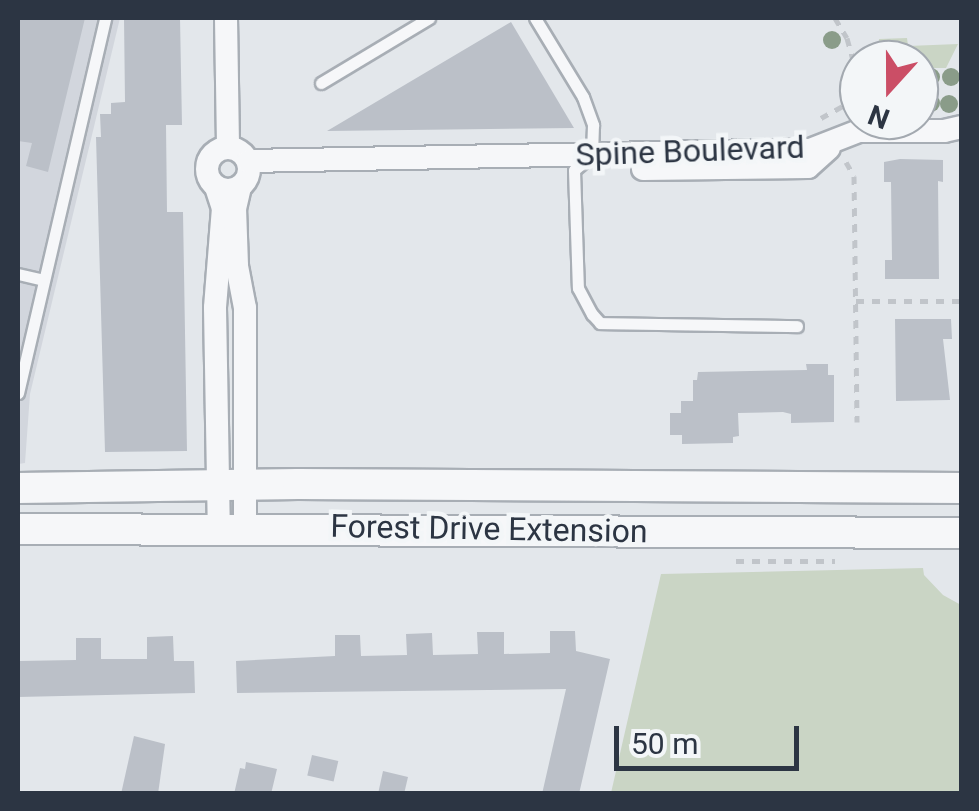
<!DOCTYPE html>
<style>
body{margin:0}
#map{position:relative;width:979px;height:811px;overflow:hidden;background:#e3e7eb;font-family:Roboto,sans-serif}
div>[style]{position:absolute}
.built>*{inset:0;background:#d2d6dd}
.green>*{inset:0;background:#cad5c5}
.building>*{inset:0;background:#bbc0c8;transform-origin:0 0}
.path>*{height:5px;margin-top:-2.5px;transform-origin:0;background:repeating-linear-gradient(90deg,#c1c5ca 0 8px,transparent 0 16px)}
.roads{filter:drop-shadow(2px 0 #a8aeb5) drop-shadow(-2px 0 #a8aeb5) drop-shadow(0 2px #a8aeb5) drop-shadow(0 -2px #a8aeb5)}
.service>*{height:11px;margin:-5.5px;padding:0 5.5px;transform-origin:5.5px;border-radius:5.5px;background:#f6f7f9}
.minor>*{height:22px;margin:-11px;padding:0 11px;transform-origin:11px;border-radius:11px;background:#f6f7f9}
.minor>.ring{margin:-11px;padding:0;box-sizing:content-box;background:none;border:22px solid #f6f7f9;border-radius:50%}
.tertiary>*{height:30px;margin:-15px;padding:0 15px;transform-origin:15px;border-radius:15px;background:#f6f7f9}
.trees>*{width:18px;height:18px;margin:-9px;border-radius:50%;background:#8a9c89}
span{translate:-50% -50%;white-space:nowrap;text-align:center;line-height:1.15;-webkit-text-stroke:9px #f3f6f8;paint-order:stroke}
.street-label{font-size:32px;color:#2c3543}
.frame{position:absolute;inset:0;border:20px solid #2c3543;pointer-events:none}
.north{position:absolute;left:839px;top:40px;width:100px;height:100px;box-sizing:border-box;background:#f3f6f8;border:2px solid #a3a9b0;border-radius:50%;rotate:201deg;font-size:28px;font-weight:700;line-height:40px;text-align:center;color:#2c3543}
.north::after{content:'';display:block;margin:auto;width:35px;height:45px;background:#cb4e66;clip-path:polygon(50% 0,100% 100%,50% 72%,0 100%)}
.scale{position:absolute;left:614px;top:726px;width:185px;height:45px;box-sizing:border-box;border:5px solid #2c3543;border-top:0;padding-left:12px;font-size:30px;line-height:35px;white-space:nowrap;color:#2c3543;-webkit-text-stroke:8px #f3f6f8;paint-order:stroke}
</style>
<div id="map">
<div class="built">
<div style="clip-path:polygon(18px 18px,120px 18px,30px 394px,25px 463px,18px 464px)"></div>
</div>
<div class="green">
<div style="clip-path:polygon(907px 38px,908px 46px,958px 44px,946px 68px,919px 68px,919px 60px,879px 60px,879px 39px)"></div>
<div style="clip-path:polygon(923px 568px,924px 575px,943px 595px,961px 605px,961px 793px,611px 793px,661px 574px)"></div>
</div>
<div class="building">
<div style="clip-path:polygon(18px 18px,85px 18px,48px 172px,26px 166px,32px 143px,18px 141px)"></div>
<div style="clip-path:polygon(124px 18px,180px 18px,182px 125px,166px 125px,167px 212px,183px 212px,187px 451px,105px 452px,96px 137px,101px 137px,100px 114px,111px 114px,111px 103px,125px 102px)"></div>
<div style="clip-path:polygon(511px 22px,574px 128px,327px 131px)"></div>
<div style="clip-path:polygon(900px 159px,943px 160px,943px 182px,938px 181px,939px 279px,885px 279px,885px 260px,892px 260px,891px 182px,884px 182px,884px 162px)"></div>
<div style="clip-path:polygon(895px 319px,951px 319px,952px 339px,943px 339px,950px 400px,896px 401px)"></div>
<div style="clip-path:polygon(806px 364px,828px 364px,828px 375px,834px 375px,834px 422px,791px 423px,791px 414px,783px 412px,738px 413px,739px 436px,733px 437px,733px 443px,682px 444px,682px 435px,670px 435px,670px 413px,681px 413px,681px 401px,693px 401px,693px 380px,697px 380px,698px 372px,807px 370px)"></div>
<div style="clip-path:polygon(550px 631px,575px 631px,576px 651px,610px 659px,579px 794px,542px 794px,566px 689px,237px 693px,236px 661px,335px 656px,335px 635px,360px 635px,361px 656px,407px 655px,406px 634px,432px 633px,433px 655px,478px 654px,477px 632px,504px 632px,504px 654px,550px 653px)"></div>
<div style="clip-path:polygon(173px 636px,174px 661px,194px 661px,195px 693px,18px 697px,18px 661px,76px 660px,76px 638px,101px 638px,101px 659px,147px 659px,147px 637px)"></div>
<div style="clip-path:polygon(134px 736px,165px 744px,158px 794px,121px 794px)"></div>
<div style="left:312px;top:755px;width:27px;height:21px;rotate:13deg"></div>
<div style="clip-path:polygon(246px 762px,277px 769px,271px 794px,234px 794px,240px 768px,245px 769px)"></div>
<div style="clip-path:polygon(383px 771px,408px 777px,404px 794px,378px 794px)"></div>
</div>
<div class="path">
<div style="left:835px;top:18px;width:23px;rotate:59deg"></div>
<div style="left:847px;top:38px;width:46px;rotate:74.7deg"></div>
<div style="left:821px;top:118px;width:43px;rotate:-28.9deg"></div>
<div style="left:846px;top:162px;width:16px;rotate:60deg"></div>
<div style="left:854px;top:176px;width:246px;rotate:89.3deg"></div>
<div style="left:856px;top:301px;width:106px"></div>
<div style="left:736px;top:561px;width:99px"></div>
</div>
<div class="roads">
<div class="service">
<div style="left:535px;top:18px;width:92px;rotate:58.7deg"></div>
<div style="left:583px;top:97px;width:30px;rotate:70deg"></div>
<div style="left:593px;top:125px;width:30px;rotate:92deg"></div>
<div style="left:592px;top:155px;width:23px;rotate:140deg"></div>
<div style="left:574px;top:170px;width:118px;rotate:88.1deg"></div>
<div style="left:578px;top:288px;width:30px;rotate:62deg"></div>
<div style="left:592px;top:314px;width:12px;rotate:48deg"></div>
<div style="left:600px;top:323px;width:197px;rotate:0.9deg"></div>
<div style="left:321px;top:83px;width:126px;rotate:-31deg"></div>
<div style="left:18px;top:274px;width:26px;rotate:13deg"></div>
<div style="left:18px;top:393px;width:385px;rotate:-76.9deg"></div>
</div>
<div class="minor">
<div style="left:226px;top:18px;width:129px;rotate:89.1deg"></div>
<div class="ring" style="left:207px;top:148px;width:20px;height:20px"></div>
<div style="left:248px;top:161px;width:562px;rotate:-1.12deg"></div>
<div style="left:810px;top:150px;width:53px;rotate:-21.2deg"></div>
<div style="left:859px;top:131px;width:85px"></div>
<div style="left:944px;top:131px;width:18px;rotate:-13deg"></div>
<div style="left:643px;top:169px;width:165px;rotate:-0.7deg"></div>
<div style="left:808px;top:167px;width:28px;rotate:-42deg"></div>
<div style="left:216px;top:187px;width:22px;rotate:72deg"></div>
<div style="left:223px;top:208px;width:100px;rotate:94.6deg"></div>
<div style="left:215px;top:308px;width:221px;rotate:89deg"></div>
<div style="left:240px;top:187px;width:22px;rotate:103deg"></div>
<div style="left:235px;top:208px;width:58px;rotate:88deg"></div>
<div style="left:237px;top:266px;width:43px;rotate:79.2deg"></div>
<div style="left:245px;top:308px;width:221px;rotate:90deg"></div>
</div>
<div class="tertiary">
<div style="left:18px;top:488px;width:280px;rotate:-0.8deg"></div>
<div style="left:298px;top:484px;width:664px;rotate:0.35deg"></div>
<div style="left:18px;top:529px;width:944px;rotate:0.24deg"></div>
</div>
</div>
<div class="trees">
<div style="left:832px;top:40px"></div>
<div style="left:931px;top:77px"></div>
<div style="left:951px;top:77px"></div>
<div style="left:931px;top:103px"></div>
<div style="left:949px;top:104px"></div>
</div>
<div class="street-label">
<span style="left:690px;top:151px;rotate:-2deg">Spine Boulevard</span>
<span style="left:489px;top:529px;rotate:1deg">Forest Drive Extension</span>
</div>
<div class="frame"></div>
<div class="north">N</div>
<div class="scale">50 m</div>
</div>
